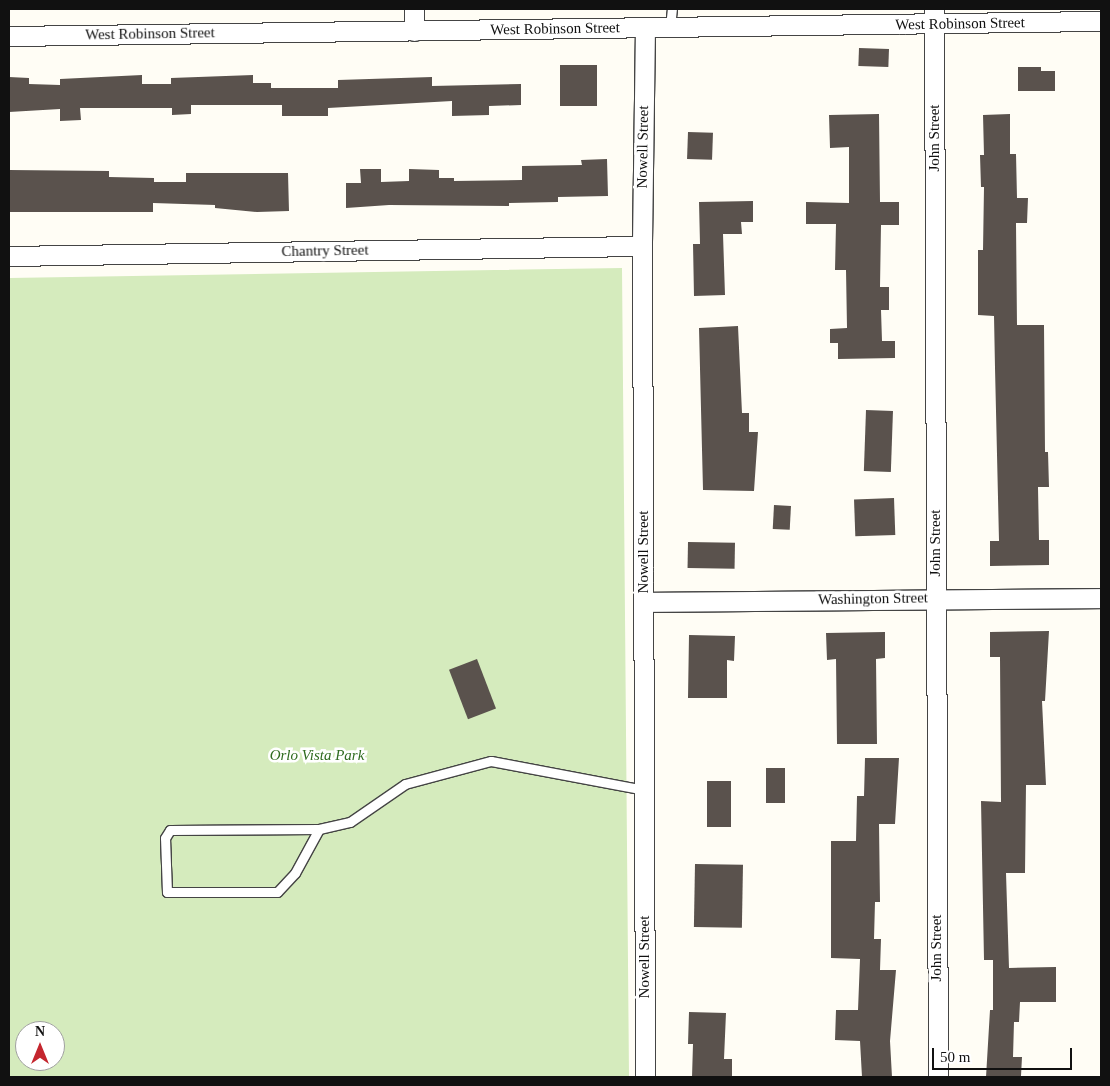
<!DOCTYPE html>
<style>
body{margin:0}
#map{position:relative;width:1110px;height:1086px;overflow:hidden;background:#fffdf5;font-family:Georgia,serif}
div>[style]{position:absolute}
.green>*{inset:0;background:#d5ebbd}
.building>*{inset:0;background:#5a524d;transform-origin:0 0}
.roads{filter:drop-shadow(1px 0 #444) drop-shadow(-1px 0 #444) drop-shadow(0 1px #444) drop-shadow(0 -1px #444)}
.service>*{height:9px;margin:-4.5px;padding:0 4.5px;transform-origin:4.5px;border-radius:4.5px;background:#fff}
.minor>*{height:19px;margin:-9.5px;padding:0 9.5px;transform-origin:9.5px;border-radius:9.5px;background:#fff}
span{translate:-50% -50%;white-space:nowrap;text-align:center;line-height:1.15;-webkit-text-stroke:5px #fff;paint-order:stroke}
.street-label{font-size:15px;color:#111}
.park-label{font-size:15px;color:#2f6b1f;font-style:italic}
.frame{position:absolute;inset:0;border:10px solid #111;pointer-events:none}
.north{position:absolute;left:15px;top:1021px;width:50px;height:50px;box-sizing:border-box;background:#fff;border:1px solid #a0a0a0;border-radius:50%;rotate:0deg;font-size:14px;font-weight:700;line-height:20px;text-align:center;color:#111}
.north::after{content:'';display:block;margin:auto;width:18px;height:22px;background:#c4262e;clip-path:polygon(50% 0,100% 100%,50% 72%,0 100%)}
.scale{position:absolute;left:932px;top:1048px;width:140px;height:22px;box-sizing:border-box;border:2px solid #111;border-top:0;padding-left:6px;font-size:15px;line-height:18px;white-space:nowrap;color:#111;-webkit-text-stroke:4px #fff;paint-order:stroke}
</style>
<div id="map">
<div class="green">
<div style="clip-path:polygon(evenodd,622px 268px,629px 1077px,9px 1077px,9px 278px,622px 268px,25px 1031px,55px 1031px,55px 1061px,25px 1061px,25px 1031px)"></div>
</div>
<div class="building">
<div style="left:859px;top:48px;width:30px;height:18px;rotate:2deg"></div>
<div style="left:560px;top:65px;width:37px;height:41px"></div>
<div style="clip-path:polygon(1018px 67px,1041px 67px,1041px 71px,1055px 71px,1055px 91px,1018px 91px)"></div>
<div style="clip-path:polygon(142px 75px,142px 84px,171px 84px,171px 78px,253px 75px,253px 83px,271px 83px,271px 88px,338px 88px,338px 80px,432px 77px,432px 86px,521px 84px,521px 105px,489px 106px,489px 115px,452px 116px,452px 101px,328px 108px,328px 116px,282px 116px,282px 105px,191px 105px,191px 114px,172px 115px,172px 108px,80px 108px,81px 120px,60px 121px,60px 109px,9px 112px,9px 77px,29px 78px,29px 84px,60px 85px,60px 79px)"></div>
<div style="clip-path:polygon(879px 114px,880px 202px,899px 202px,899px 225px,881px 225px,880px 287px,889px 287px,889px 310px,881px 310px,882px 341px,895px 341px,895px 358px,838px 359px,838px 343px,830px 343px,830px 329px,847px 328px,846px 270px,835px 270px,836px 224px,806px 224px,806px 202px,849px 203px,849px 147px,830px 148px,829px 115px)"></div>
<div style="clip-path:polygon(1010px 114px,1010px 154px,1016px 154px,1017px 198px,1028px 198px,1027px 223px,1016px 223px,1017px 325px,1044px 325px,1045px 452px,1048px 452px,1049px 487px,1038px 487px,1039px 540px,1049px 540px,1049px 565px,990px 566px,990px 541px,999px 541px,995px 368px,994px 316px,978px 315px,978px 250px,983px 250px,984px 187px,981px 187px,980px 155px,984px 155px,983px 115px)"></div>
<div style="left:688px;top:132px;width:25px;height:27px;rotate:2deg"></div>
<div style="clip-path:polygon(607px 159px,608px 196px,558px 197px,558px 202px,509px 203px,509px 206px,389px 205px,346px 208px,346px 183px,361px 183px,360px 169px,381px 169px,381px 182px,409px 181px,409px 169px,439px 170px,439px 178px,454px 178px,454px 181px,522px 180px,522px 166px,582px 165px,581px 160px)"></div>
<div style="clip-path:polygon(9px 170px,109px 171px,109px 177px,154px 178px,154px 182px,186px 182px,186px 173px,288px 173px,289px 211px,257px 212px,215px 208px,215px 205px,153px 203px,153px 212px,9px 212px)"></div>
<div style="clip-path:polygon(753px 201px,753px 222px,741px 222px,742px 234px,723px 234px,725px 295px,694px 296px,693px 244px,700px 244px,699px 202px)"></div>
<div style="clip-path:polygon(738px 326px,742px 413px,749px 413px,749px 432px,758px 432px,754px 491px,703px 490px,699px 328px)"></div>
<div style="left:866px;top:410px;width:27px;height:61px;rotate:2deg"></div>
<div style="left:894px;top:498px;width:37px;height:40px;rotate:88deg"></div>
<div style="left:774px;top:505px;width:17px;height:24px;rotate:3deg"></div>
<div style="left:688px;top:542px;width:47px;height:26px;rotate:1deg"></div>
<div style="clip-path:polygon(1049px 631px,1045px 701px,1042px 701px,1046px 785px,1026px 785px,1025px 873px,1006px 873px,1009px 968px,1056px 967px,1056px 1002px,1020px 1002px,1019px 1022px,1014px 1022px,1013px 1057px,1022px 1057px,1021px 1076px,986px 1077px,990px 1010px,993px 1010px,993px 960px,984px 960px,981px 801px,1001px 802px,1000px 657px,990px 657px,990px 632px)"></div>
<div style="clip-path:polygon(885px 632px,885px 658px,876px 659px,877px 744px,837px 744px,836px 659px,827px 660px,826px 633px)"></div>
<div style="clip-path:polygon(689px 635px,735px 636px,734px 661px,727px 660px,727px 698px,688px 698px)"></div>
<div style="left:477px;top:659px;width:53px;height:30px;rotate:69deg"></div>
<div style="clip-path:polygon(865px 758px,899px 758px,895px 824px,879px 824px,880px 902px,875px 902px,874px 939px,881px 939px,880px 970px,896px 970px,890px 1041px,892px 1077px,862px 1077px,860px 1041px,835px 1040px,836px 1010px,858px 1010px,860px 959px,831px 958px,831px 841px,856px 841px,857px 796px,864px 796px)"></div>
<div style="left:766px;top:768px;width:19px;height:35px"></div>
<div style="left:707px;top:781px;width:24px;height:46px"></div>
<div style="left:695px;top:864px;width:48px;height:63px;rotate:1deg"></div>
<div style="clip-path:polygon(689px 1012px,726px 1013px,724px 1059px,732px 1059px,732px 1077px,692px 1077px,693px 1044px,688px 1044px)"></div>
</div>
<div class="roads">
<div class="service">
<div style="left:670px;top:27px;width:18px;rotate:-84deg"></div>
<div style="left:319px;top:829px;width:50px;rotate:118.6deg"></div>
<div style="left:295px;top:873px;width:26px;rotate:133deg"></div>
<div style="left:277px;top:892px;width:110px;rotate:180deg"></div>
<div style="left:167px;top:892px;width:54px;rotate:-92.1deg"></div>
<div style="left:165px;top:838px;width:9px;rotate:-58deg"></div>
<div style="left:170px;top:830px;width:149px;rotate:-0.4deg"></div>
<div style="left:319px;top:829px;width:32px;rotate:-13deg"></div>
<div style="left:350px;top:822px;width:67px;rotate:-34.6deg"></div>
<div style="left:405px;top:784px;width:89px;rotate:-15deg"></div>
<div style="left:491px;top:761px;width:157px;rotate:10.7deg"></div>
</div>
<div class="minor">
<div style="left:414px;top:9px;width:22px;rotate:90deg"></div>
<div style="left:934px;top:9px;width:1068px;rotate:89.79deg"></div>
<div style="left:645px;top:27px;width:219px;rotate:90.8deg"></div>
<div style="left:642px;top:246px;width:831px;rotate:89.79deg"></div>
<div style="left:9px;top:36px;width:1092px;rotate:-0.79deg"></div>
<div style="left:9px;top:256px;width:633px;rotate:-0.91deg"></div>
<div style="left:645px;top:602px;width:456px;rotate:-0.5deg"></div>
</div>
</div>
<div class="street-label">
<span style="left:960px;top:24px;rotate:-1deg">West Robinson Street</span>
<span style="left:555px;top:29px;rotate:-1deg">West Robinson Street</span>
<span style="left:150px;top:34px;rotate:-1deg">West Robinson Street</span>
<span style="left:935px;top:138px;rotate:-90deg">John Street</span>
<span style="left:643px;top:147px;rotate:-89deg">Nowell Street</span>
<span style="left:325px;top:251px;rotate:-1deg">Chantry Street</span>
<span style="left:936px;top:543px;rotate:-90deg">John Street</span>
<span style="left:644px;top:552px;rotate:-90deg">Nowell Street</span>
<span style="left:873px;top:599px;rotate:-1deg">Washington Street</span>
<span style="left:937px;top:948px;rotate:-90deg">John Street</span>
<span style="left:645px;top:957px;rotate:-90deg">Nowell Street</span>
</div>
<div class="park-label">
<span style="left:317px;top:756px">Orlo Vista Park</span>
</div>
<div class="frame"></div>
<div class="north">N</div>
<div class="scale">50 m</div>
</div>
